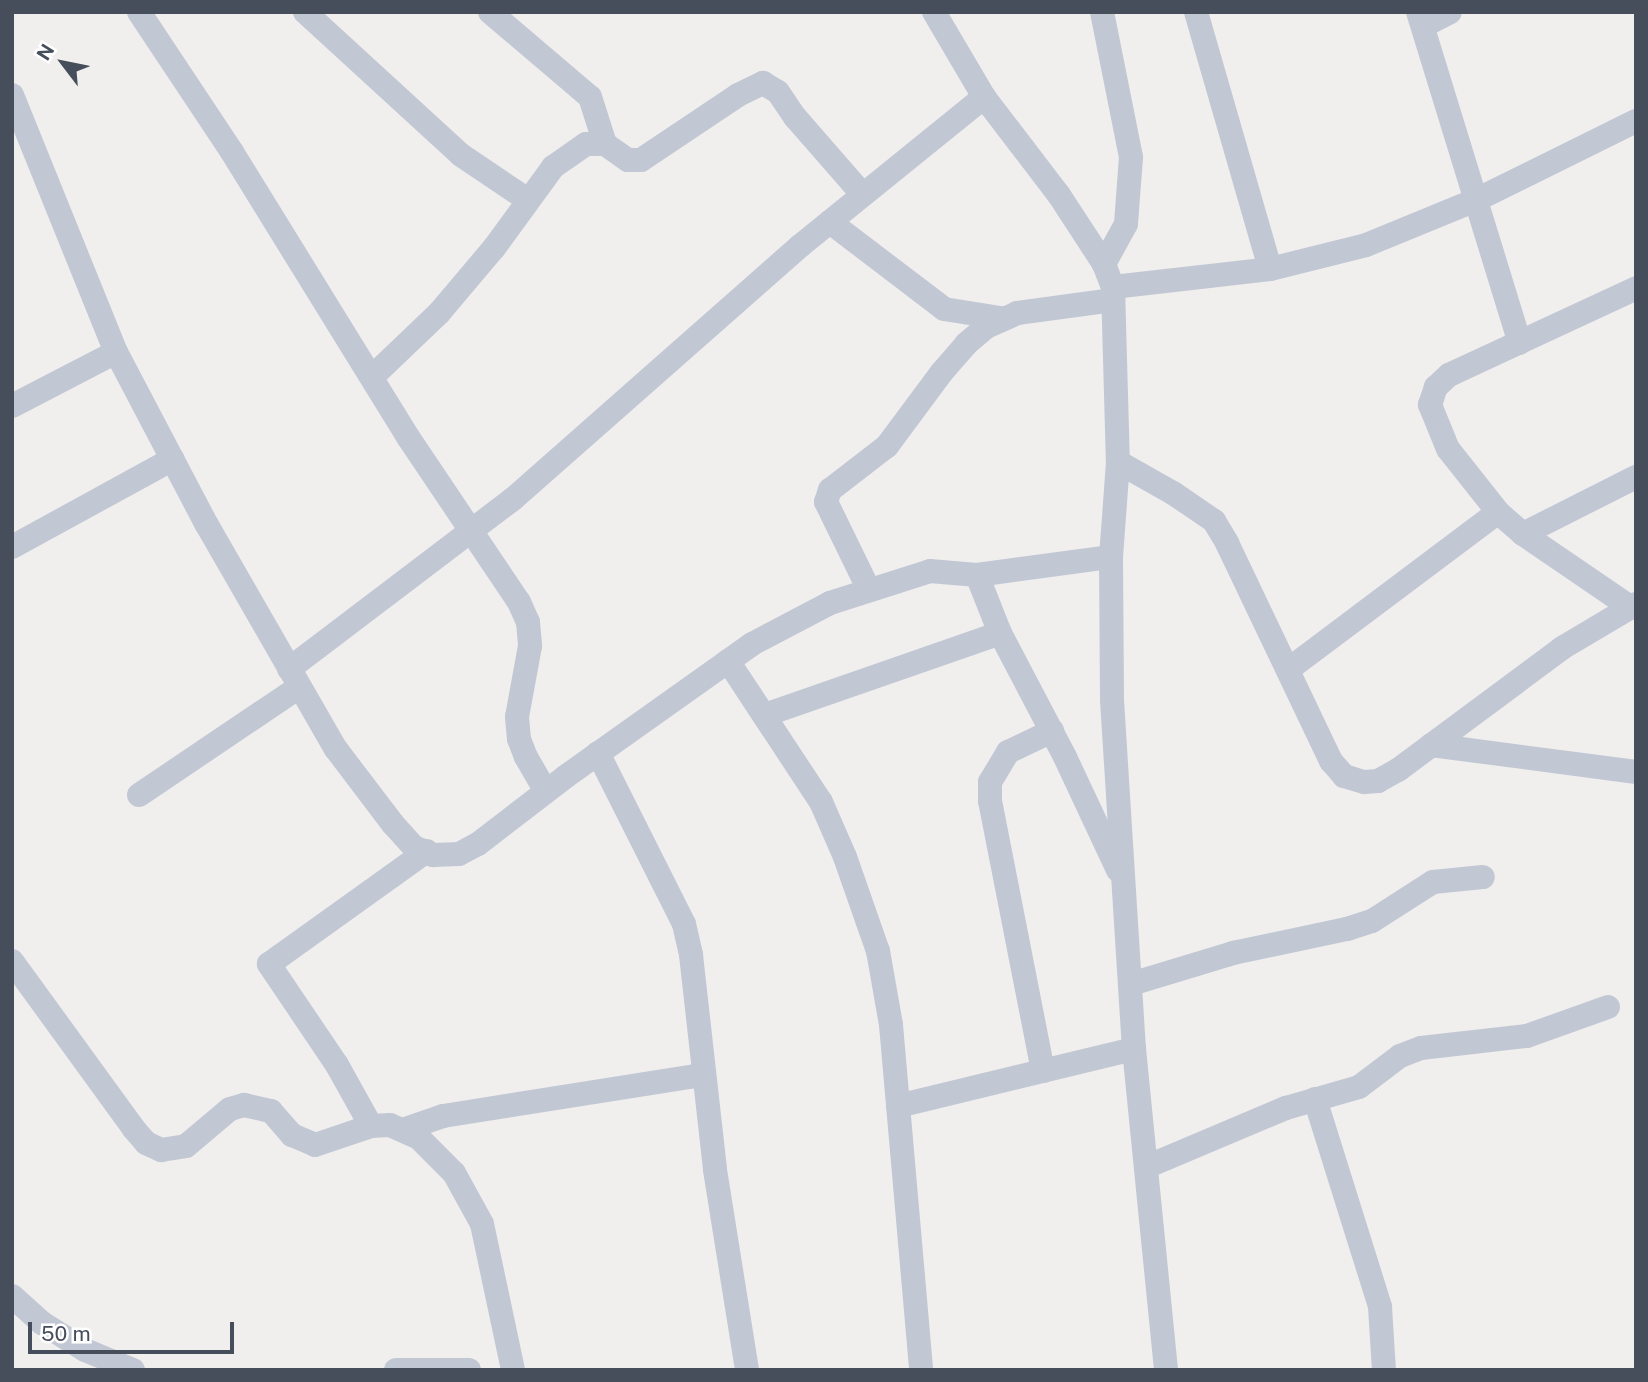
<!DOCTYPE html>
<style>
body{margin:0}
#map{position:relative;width:1648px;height:1382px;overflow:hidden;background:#f1eeee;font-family:"Public Sans",sans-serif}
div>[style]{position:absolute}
.street>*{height:24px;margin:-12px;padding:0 12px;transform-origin:12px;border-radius:12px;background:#c1c8d4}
span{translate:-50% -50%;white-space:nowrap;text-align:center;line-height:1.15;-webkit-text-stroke:6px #fff;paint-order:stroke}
.frame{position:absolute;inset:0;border:14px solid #464e5c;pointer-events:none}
.north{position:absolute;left:28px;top:28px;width:70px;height:70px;-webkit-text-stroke:5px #fff;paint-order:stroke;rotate:302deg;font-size:19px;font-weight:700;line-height:28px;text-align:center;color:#464e5c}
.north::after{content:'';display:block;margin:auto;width:24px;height:32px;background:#464e5c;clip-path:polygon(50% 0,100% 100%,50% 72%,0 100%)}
.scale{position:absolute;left:28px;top:1322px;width:206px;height:32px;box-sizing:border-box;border:4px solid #464e5c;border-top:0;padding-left:9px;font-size:21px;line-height:24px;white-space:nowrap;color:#464e5c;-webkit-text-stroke:5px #fff;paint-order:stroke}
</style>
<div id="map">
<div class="street">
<div style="left:139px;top:12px;width:168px;rotate:56.4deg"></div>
<div style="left:232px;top:152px;width:335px;rotate:58.3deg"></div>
<div style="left:408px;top:437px;width:199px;rotate:56.1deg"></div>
<div style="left:519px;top:602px;width:22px;rotate:66deg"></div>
<div style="left:528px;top:622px;width:24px;rotate:85deg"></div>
<div style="left:530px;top:646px;width:72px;rotate:100.4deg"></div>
<div style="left:517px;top:717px;width:22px;rotate:85deg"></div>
<div style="left:519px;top:739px;width:19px;rotate:69deg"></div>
<div style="left:526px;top:757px;width:39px;rotate:60deg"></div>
<div style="left:305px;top:12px;width:212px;rotate:42.5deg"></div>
<div style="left:461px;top:155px;width:81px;rotate:33.9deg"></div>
<div style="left:490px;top:12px;width:131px;rotate:40.4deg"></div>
<div style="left:590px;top:97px;width:49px;rotate:72.3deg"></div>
<div style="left:934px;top:12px;width:99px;rotate:59.5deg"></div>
<div style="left:984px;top:97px;width:123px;rotate:52.6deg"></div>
<div style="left:1059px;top:195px;width:82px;rotate:56.9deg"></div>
<div style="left:1104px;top:264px;width:25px;rotate:69deg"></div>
<div style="left:1113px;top:287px;width:175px;rotate:88.4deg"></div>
<div style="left:1118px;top:462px;width:95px;rotate:94.2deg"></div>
<div style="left:1111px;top:557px;width:143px;rotate:89.6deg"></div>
<div style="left:1112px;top:700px;width:350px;rotate:86.4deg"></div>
<div style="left:1134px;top:1049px;width:323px;rotate:84.3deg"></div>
<div style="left:1102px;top:12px;width:148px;rotate:78.7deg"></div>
<div style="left:1131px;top:157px;width:67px;rotate:94.3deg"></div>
<div style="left:1126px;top:224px;width:46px;rotate:118.8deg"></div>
<div style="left:1196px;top:12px;width:267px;rotate:73.9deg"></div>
<div style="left:1418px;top:12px;width:346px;rotate:72.9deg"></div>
<div style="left:1423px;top:26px;width:30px;rotate:-27deg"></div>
<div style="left:12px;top:95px;width:277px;rotate:68deg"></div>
<div style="left:116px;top:352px;width:195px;rotate:62.3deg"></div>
<div style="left:207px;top:525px;width:258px;rotate:60.1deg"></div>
<div style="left:336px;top:749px;width:94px;rotate:52.8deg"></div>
<div style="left:393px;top:824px;width:31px;rotate:48deg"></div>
<div style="left:414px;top:847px;width:21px;rotate:23deg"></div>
<div style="left:433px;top:855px;width:26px;rotate:-2deg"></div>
<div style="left:459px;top:854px;width:21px;rotate:-28deg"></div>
<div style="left:478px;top:844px;width:110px;rotate:-37.6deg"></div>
<div style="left:565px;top:777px;width:229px;rotate:-35.4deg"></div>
<div style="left:752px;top:644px;width:88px;rotate:-27.7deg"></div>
<div style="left:830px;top:603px;width:105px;rotate:-17.7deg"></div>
<div style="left:930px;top:571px;width:47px;rotate:4.9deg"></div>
<div style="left:977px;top:575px;width:135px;rotate:-7.7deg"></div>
<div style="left:830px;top:222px;width:143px;rotate:37.3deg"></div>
<div style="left:944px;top:309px;width:57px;rotate:9.1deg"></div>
<div style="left:1113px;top:287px;width:158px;rotate:-6.5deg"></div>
<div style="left:1270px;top:269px;width:99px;rotate:-14deg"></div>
<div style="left:1366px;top:245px;width:121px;rotate:-22.3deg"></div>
<div style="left:1478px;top:199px;width:176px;rotate:-26.3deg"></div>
<div style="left:372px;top:377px;width:93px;rotate:-43.7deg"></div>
<div style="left:439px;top:313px;width:85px;rotate:-49.8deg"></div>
<div style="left:494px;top:248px;width:100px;rotate:-53.9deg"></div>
<div style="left:553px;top:167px;width:40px;rotate:-34.9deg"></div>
<div style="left:586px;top:144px;width:19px"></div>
<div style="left:605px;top:144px;width:28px;rotate:35deg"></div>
<div style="left:628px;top:160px;width:13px"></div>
<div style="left:641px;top:160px;width:117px;rotate:-33.8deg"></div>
<div style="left:738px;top:95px;width:28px;rotate:-26deg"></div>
<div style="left:763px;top:83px;width:17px;rotate:31deg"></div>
<div style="left:778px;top:92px;width:30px;rotate:56deg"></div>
<div style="left:795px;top:117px;width:103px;rotate:48.9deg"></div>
<div style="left:12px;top:406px;width:117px;rotate:-27.4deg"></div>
<div style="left:1118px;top:462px;width:63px;rotate:29.4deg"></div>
<div style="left:1173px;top:493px;width:50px;rotate:34.3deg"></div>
<div style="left:1214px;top:521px;width:26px;rotate:59deg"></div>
<div style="left:1227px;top:543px;width:242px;rotate:64.5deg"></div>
<div style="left:1331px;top:761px;width:20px;rotate:49deg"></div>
<div style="left:1344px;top:776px;width:21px;rotate:17deg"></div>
<div style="left:1364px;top:782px;width:14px;rotate:-4deg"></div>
<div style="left:1378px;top:781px;width:23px;rotate:-29deg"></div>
<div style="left:1398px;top:770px;width:204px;rotate:-36.6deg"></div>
<div style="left:1562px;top:648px;width:86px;rotate:-30.7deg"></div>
<div style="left:1523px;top:534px;width:127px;rotate:-26.8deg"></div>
<div style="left:12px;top:547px;width:183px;rotate:-28.7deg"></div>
<div style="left:977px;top:575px;width:62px;rotate:68.4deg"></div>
<div style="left:1000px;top:633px;width:140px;rotate:62.3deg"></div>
<div style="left:1065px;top:757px;width:125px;rotate:64.9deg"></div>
<div style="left:869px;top:590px;width:98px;rotate:-116deg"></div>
<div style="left:826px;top:502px;width:13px;rotate:-72deg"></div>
<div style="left:830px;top:490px;width:72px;rotate:-37.7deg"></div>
<div style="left:887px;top:446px;width:92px;rotate:-53.4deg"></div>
<div style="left:942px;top:372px;width:37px;rotate:-49deg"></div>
<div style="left:966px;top:344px;width:26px;rotate:-40deg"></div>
<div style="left:986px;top:327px;width:34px;rotate:-24deg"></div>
<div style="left:1017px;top:313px;width:97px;rotate:-7.7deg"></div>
<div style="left:1630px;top:607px;width:130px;rotate:-145.7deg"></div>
<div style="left:1523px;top:534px;width:33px;rotate:-139deg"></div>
<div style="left:1498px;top:512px;width:80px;rotate:-128.4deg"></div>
<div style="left:1448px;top:449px;width:48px;rotate:-112.2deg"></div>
<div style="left:1430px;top:405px;width:19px;rotate:-72deg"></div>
<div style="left:1436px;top:387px;width:18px;rotate:-43deg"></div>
<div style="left:1449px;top:375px;width:206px;rotate:-24.9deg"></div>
<div style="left:728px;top:661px;width:169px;rotate:56.6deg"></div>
<div style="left:821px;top:802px;width:60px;rotate:66.4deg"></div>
<div style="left:845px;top:857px;width:100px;rotate:70.7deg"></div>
<div style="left:878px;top:951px;width:75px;rotate:80deg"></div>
<div style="left:891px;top:1025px;width:346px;rotate:85deg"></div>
<div style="left:289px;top:669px;width:281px;rotate:-37.2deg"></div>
<div style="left:513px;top:499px;width:383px;rotate:-41.4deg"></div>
<div style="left:800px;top:246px;width:237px;rotate:-39deg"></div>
<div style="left:1289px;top:669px;width:261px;rotate:-36.9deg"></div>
<div style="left:765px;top:715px;width:249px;rotate:-19.2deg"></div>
<div style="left:1431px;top:745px;width:207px;rotate:7.5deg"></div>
<div style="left:598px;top:753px;width:191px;rotate:63.3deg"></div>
<div style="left:684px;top:924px;width:32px;rotate:77deg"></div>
<div style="left:691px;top:955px;width:216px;rotate:83.6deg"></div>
<div style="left:715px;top:1170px;width:203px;rotate:80.9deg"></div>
<div style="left:139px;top:795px;width:193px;rotate:-34deg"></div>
<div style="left:12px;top:961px;width:208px;rotate:54deg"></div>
<div style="left:134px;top:1129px;width:18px;rotate:49deg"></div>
<div style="left:146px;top:1143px;width:17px;rotate:25deg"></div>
<div style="left:161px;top:1150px;width:25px;rotate:-9deg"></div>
<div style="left:186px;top:1146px;width:57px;rotate:-40.1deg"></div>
<div style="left:230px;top:1109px;width:15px;rotate:-16deg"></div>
<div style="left:244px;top:1105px;width:28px;rotate:13deg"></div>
<div style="left:271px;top:1111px;width:32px;rotate:49deg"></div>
<div style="left:292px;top:1135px;width:25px;rotate:23deg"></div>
<div style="left:315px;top:1145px;width:59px;rotate:-18.7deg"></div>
<div style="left:371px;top:1126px;width:19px;rotate:-3deg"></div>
<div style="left:390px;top:1125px;width:32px;rotate:24deg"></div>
<div style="left:419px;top:1138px;width:49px;rotate:45deg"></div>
<div style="left:454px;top:1173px;width:58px;rotate:61.2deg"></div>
<div style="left:482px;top:1224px;width:149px;rotate:78deg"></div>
<div style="left:1131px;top:984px;width:107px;rotate:-16.9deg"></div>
<div style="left:1233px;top:953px;width:116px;rotate:-11.9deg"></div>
<div style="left:1347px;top:929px;width:26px;rotate:-18deg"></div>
<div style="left:1372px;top:921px;width:72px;rotate:-32.6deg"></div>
<div style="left:1433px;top:882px;width:50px;rotate:-5.7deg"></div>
<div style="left:1043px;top:1071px;width:275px;rotate:-101.1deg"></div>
<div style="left:990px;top:801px;width:19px;rotate:-90deg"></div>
<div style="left:990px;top:782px;width:35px;rotate:-59deg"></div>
<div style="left:1008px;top:752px;width:49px;rotate:-25.5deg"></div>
<div style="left:1315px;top:1099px;width:218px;rotate:72.6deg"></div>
<div style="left:1380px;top:1307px;width:63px;rotate:86.4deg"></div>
<div style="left:898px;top:1106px;width:243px;rotate:-13.6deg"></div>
<div style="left:371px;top:1126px;width:70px;rotate:-119.1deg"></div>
<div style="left:337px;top:1065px;width:122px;rotate:-124deg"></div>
<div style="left:269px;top:964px;width:194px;rotate:-35.6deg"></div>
<div style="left:405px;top:1129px;width:40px;rotate:-18.9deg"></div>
<div style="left:443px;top:1116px;width:263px;rotate:-9deg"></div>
<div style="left:1146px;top:1167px;width:152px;rotate:-22.9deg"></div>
<div style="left:1286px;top:1108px;width:76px;rotate:-16deg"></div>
<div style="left:1359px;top:1087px;width:51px;rotate:-37.1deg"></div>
<div style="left:1400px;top:1056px;width:22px;rotate:-21deg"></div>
<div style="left:1421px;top:1048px;width:107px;rotate:-6.5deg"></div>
<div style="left:1527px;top:1036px;width:86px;rotate:-19.7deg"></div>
<div style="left:12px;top:1296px;width:40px;rotate:42deg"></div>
<div style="left:42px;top:1323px;width:51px;rotate:32.1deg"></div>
<div style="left:85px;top:1350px;width:52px;rotate:22.6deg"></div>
<div style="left:396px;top:1370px;width:73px"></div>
</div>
<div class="frame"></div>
<div class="north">N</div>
<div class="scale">50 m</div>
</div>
